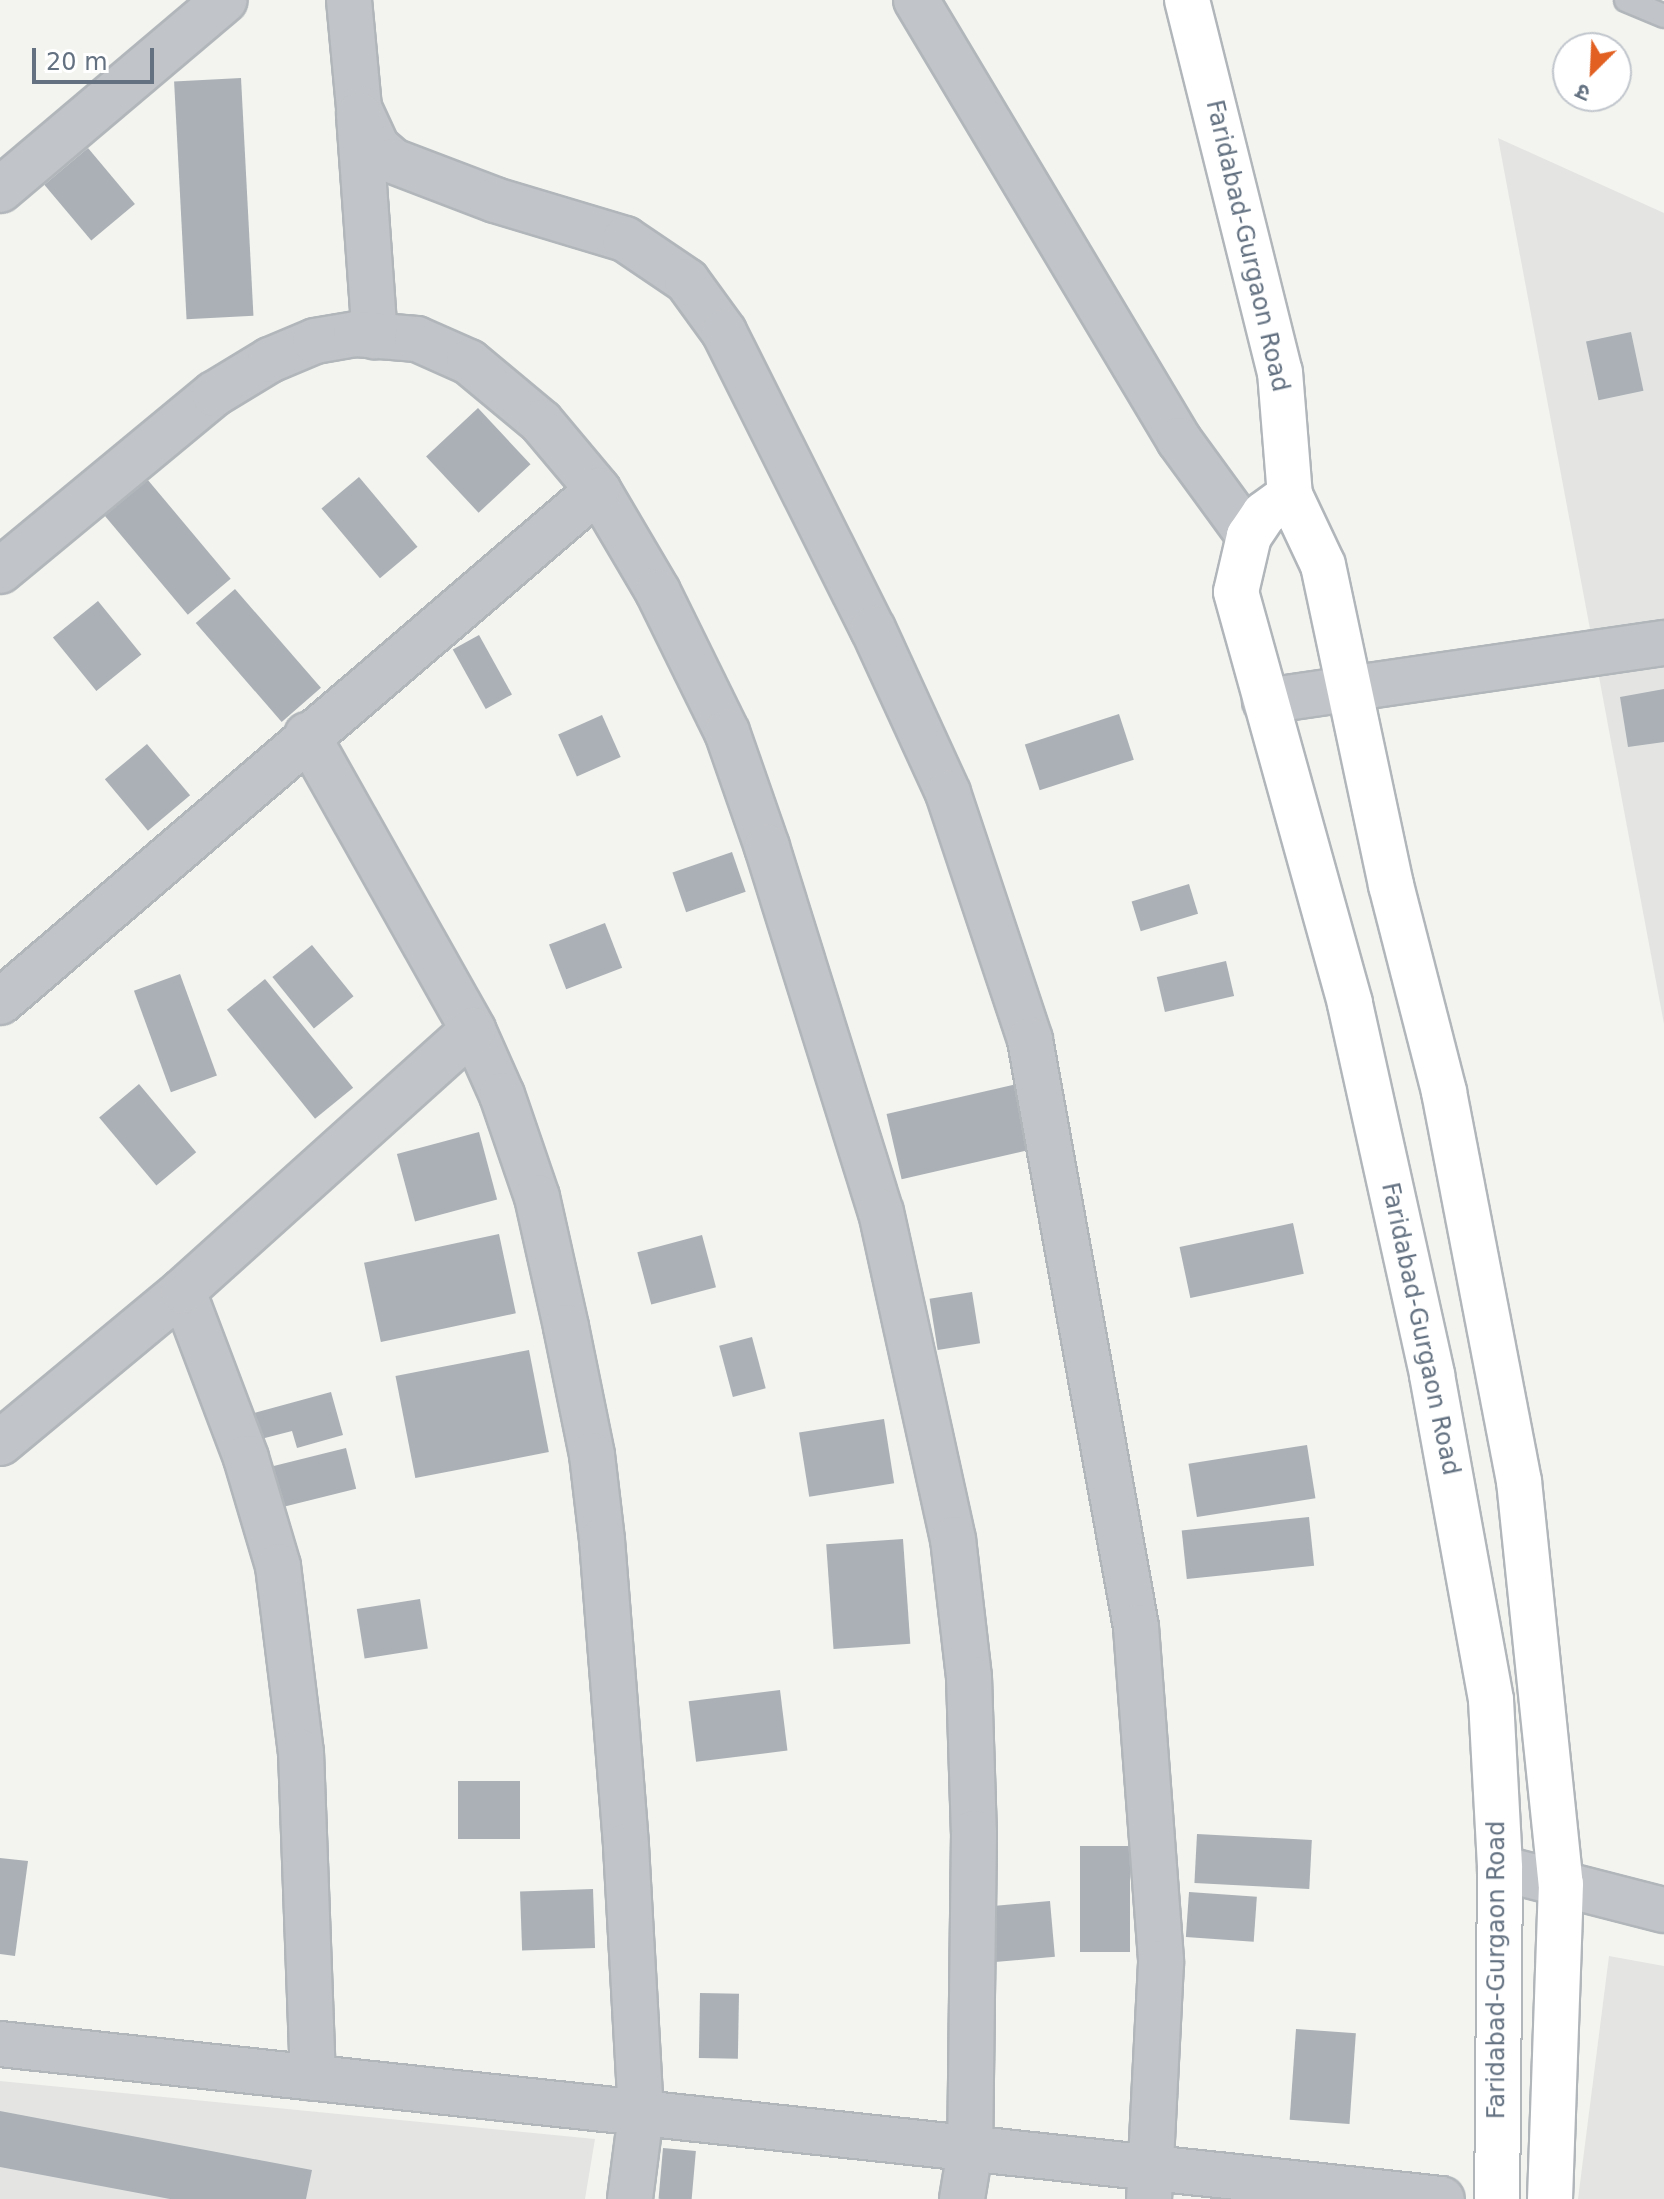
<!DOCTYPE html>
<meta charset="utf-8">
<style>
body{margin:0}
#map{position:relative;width:1664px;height:2199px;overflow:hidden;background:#f3f4ef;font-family:"DejaVu Sans","Noto Sans Devanagari",sans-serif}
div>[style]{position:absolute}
.built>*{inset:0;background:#e4e5e3}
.building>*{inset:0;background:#aab0b6;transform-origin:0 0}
.roads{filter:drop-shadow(2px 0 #b1b6bb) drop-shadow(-2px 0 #b1b6bb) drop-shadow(0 2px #b1b6bb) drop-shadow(0 -2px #b1b6bb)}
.service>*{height:22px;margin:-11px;padding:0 11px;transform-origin:11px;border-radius:11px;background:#c1c4c8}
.minor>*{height:44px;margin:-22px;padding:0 22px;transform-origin:22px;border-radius:22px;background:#c1c4c8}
.tertiary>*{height:44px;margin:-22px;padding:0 22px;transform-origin:22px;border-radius:22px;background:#c1c4c8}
.secondary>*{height:44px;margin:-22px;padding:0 22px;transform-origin:22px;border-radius:22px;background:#fff}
span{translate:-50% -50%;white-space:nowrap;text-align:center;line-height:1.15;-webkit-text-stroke:8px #fff;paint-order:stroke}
.street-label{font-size:24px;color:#637181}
.north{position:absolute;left:1552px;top:32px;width:80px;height:80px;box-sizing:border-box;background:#fff;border:2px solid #c1c6cd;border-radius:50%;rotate:204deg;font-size:22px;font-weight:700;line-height:32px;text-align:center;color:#637181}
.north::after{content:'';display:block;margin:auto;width:28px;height:36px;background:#e16022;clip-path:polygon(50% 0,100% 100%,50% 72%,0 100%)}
.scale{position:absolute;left:32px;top:48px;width:122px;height:36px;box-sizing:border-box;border:4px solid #637181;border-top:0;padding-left:10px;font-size:24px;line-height:28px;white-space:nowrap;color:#637181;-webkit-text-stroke:6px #fff;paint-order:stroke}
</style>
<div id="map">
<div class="built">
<div style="clip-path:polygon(1498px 138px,1664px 213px,1664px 1024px)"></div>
<div style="clip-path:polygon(1609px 1956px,1664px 1966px,1664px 2199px,1578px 2199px)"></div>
<div style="clip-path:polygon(0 2081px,595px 2139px,585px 2199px,0 2199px)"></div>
</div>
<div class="building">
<div style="left:241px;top:78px;width:238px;height:67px;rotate:87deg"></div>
<div style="left:88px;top:148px;width:73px;height:57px;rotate:50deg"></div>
<div style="left:1631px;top:332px;width:60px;height:46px;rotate:78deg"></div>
<div style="left:478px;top:408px;width:77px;height:71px;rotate:47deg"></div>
<div style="left:142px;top:473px;width:138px;height:56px;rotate:50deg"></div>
<div style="left:359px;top:477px;width:91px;height:49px;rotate:50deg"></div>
<div style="left:235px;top:589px;width:131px;height:52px;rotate:49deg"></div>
<div style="left:98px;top:601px;width:69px;height:58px;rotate:51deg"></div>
<div style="left:479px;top:635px;width:68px;height:30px;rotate:61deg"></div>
<div style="clip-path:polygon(1664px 689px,1664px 742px,1628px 747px,1620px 697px)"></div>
<div style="left:1119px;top:714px;width:48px;height:99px;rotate:72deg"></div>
<div style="left:602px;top:715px;width:46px;height:48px;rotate:66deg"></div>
<div style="left:147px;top:744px;width:67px;height:55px;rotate:50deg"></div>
<div style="left:732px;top:852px;width:42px;height:63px;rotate:71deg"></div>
<div style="left:1189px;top:884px;width:31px;height:60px;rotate:73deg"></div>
<div style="left:605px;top:923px;width:48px;height:60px;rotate:69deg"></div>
<div style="left:312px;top:945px;width:66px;height:51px;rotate:51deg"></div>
<div style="left:1226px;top:961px;width:36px;height:71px;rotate:77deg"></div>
<div style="left:180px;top:974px;width:108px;height:49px;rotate:70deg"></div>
<div style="left:265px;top:979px;width:140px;height:49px;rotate:51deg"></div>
<div style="left:1021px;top:1083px;width:67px;height:138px;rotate:77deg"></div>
<div style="left:139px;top:1084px;width:89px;height:52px;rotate:50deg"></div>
<div style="left:479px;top:1132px;width:70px;height:85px;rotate:75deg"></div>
<div style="left:1293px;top:1223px;width:52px;height:116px;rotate:78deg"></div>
<div style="left:499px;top:1234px;width:81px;height:138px;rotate:78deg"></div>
<div style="left:702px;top:1235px;width:54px;height:67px;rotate:75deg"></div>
<div style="left:972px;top:1292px;width:52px;height:43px;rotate:81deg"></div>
<div style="left:752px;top:1337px;width:53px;height:34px;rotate:75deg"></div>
<div style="left:529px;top:1350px;width:104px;height:136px;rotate:79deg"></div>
<div style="clip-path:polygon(331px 1392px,343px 1435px,297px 1448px,292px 1431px,261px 1439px,254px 1413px)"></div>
<div style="left:884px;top:1419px;width:65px;height:86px;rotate:81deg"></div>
<div style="left:1307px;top:1445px;width:54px;height:120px;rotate:81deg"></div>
<div style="left:346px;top:1448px;width:42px;height:87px;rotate:76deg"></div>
<div style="left:1309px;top:1517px;width:49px;height:128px;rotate:84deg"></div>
<div style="left:903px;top:1539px;width:105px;height:77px;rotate:86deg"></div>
<div style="left:420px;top:1599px;width:50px;height:64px;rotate:81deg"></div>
<div style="left:780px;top:1690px;width:61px;height:92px;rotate:83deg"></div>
<div style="left:458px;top:1781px;width:62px;height:58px"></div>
<div style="left:1197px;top:1834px;width:115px;height:49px;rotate:3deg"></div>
<div style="left:1080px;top:1846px;width:50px;height:106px"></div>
<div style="clip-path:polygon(0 1858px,28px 1861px,15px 1956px,0 1954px)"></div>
<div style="left:593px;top:1889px;width:59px;height:73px;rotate:88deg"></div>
<div style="left:1189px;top:1892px;width:68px;height:45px;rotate:4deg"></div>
<div style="left:1050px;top:1901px;width:56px;height:60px;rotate:85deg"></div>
<div style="left:700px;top:1993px;width:39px;height:65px;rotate:1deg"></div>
<div style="left:1296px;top:2029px;width:60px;height:91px;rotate:4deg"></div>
<div style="clip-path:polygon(0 2111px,312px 2170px,306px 2199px,170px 2199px,0 2167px)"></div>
<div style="left:663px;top:2148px;width:33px;height:51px;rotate:5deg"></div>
</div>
<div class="roads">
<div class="service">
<div style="left:1626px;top:0;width:41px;rotate:22.8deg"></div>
</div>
<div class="minor">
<div style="left:349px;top:0;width:108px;rotate:84.7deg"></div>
<div style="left:359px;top:108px;width:43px;rotate:65.2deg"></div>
<div style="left:377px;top:147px;width:21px;rotate:41deg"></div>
<div style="left:393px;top:161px;width:109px;rotate:20.9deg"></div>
<div style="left:495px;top:200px;width:136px;rotate:16.7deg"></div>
<div style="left:625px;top:239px;width:75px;rotate:34.1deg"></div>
<div style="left:687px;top:281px;width:63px;rotate:54deg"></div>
<div style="left:724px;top:332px;width:332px;rotate:63.4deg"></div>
<div style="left:873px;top:629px;width:180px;rotate:65.4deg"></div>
<div style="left:948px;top:793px;width:260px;rotate:71.6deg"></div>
<div style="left:1030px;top:1040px;width:596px;rotate:79.76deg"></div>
<div style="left:1136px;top:1627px;width:337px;rotate:85.7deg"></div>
<div style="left:1161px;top:1963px;width:236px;rotate:92.9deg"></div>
<div style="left:359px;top:115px;width:222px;rotate:85.9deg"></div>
<div style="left:0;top:190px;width:294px;rotate:-40.2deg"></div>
<div style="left:0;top:571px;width:278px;rotate:-39.6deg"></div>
<div style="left:214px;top:394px;width:66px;rotate:-31.3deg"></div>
<div style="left:270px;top:360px;width:49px;rotate:-22.9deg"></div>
<div style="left:315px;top:341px;width:42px;rotate:-9.7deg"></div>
<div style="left:356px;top:334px;width:61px;rotate:4.7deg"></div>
<div style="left:417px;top:339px;width:57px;rotate:23.9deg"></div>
<div style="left:469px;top:362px;width:94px;rotate:39.8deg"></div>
<div style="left:541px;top:422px;width:89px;rotate:50deg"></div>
<div style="left:598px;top:490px;width:118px;rotate:59.5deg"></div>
<div style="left:658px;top:592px;width:156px;rotate:63.8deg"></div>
<div style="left:727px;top:732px;width:122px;rotate:70.8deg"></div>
<div style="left:767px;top:847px;width:382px;rotate:72.7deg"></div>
<div style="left:881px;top:1212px;width:335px;rotate:77.6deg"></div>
<div style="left:953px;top:1539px;width:139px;rotate:83.4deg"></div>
<div style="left:969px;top:1677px;width:156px;rotate:88.2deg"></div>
<div style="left:974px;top:1833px;width:318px;rotate:90.7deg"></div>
<div style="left:970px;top:2151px;width:49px;rotate:99.5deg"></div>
<div style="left:1265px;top:701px;width:403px;rotate:-8.3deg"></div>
<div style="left:307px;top:735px;width:338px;rotate:60.6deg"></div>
<div style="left:473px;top:1030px;width:71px;rotate:66deg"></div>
<div style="left:502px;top:1095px;width:108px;rotate:71.1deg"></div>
<div style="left:537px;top:1197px;width:133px;rotate:77.4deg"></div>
<div style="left:566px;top:1327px;width:131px;rotate:78.5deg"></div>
<div style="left:592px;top:1455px;width:86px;rotate:83.3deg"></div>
<div style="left:602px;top:1540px;width:307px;rotate:85.5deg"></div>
<div style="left:626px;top:1846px;width:268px;rotate:86.8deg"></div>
<div style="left:641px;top:2114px;width:86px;rotate:97.4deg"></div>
<div style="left:0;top:1002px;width:787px;rotate:-40.57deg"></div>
<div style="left:183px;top:1291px;width:178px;rotate:69.3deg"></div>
<div style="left:246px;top:1458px;width:113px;rotate:73.5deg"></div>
<div style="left:278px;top:1566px;width:187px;rotate:83deg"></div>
<div style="left:301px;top:1752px;width:326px;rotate:87.9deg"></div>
<div style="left:0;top:1443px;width:238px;rotate:-39.7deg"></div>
<div style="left:183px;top:1291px;width:390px;rotate:-42deg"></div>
<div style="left:0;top:2044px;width:1450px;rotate:6.14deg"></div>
</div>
<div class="tertiary">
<div style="left:916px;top:0;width:513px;rotate:59.13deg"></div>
<div style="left:1179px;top:440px;width:119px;rotate:53.9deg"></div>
<div style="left:1500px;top:1868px;width:169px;rotate:14.4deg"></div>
</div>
<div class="secondary">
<div style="left:1187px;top:0;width:383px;rotate:76deg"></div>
<div style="left:1280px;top:372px;width:123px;rotate:85.4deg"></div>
<div style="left:1290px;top:495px;width:77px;rotate:64.8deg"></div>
<div style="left:1323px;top:565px;width:327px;rotate:78deg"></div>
<div style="left:1391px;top:885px;width:214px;rotate:75.6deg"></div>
<div style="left:1444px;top:1092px;width:396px;rotate:79.1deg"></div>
<div style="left:1519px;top:1481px;width:405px;rotate:84.1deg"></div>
<div style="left:1561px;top:1884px;width:315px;rotate:92deg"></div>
<div style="left:1290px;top:495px;width:32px;rotate:144deg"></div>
<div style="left:1264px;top:514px;width:27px;rotate:124deg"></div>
<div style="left:1249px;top:536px;width:57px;rotate:103.1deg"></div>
<div style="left:1236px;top:592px;width:427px;rotate:74.5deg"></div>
<div style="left:1350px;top:1004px;width:380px;rotate:77.5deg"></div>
<div style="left:1432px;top:1375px;width:330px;rotate:79.7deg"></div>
<div style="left:1491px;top:1700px;width:168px;rotate:86.9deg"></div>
<div style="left:1500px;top:1868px;width:331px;rotate:90.5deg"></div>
</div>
</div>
<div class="street-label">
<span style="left:1247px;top:246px;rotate:77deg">Faridabad-Gurgaon Road</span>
<span style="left:1420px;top:1329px;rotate:78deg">Faridabad-Gurgaon Road</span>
<span style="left:1497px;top:1970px;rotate:-90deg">Faridabad-Gurgaon Road</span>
</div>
<div class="north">उ</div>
<div class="scale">20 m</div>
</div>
